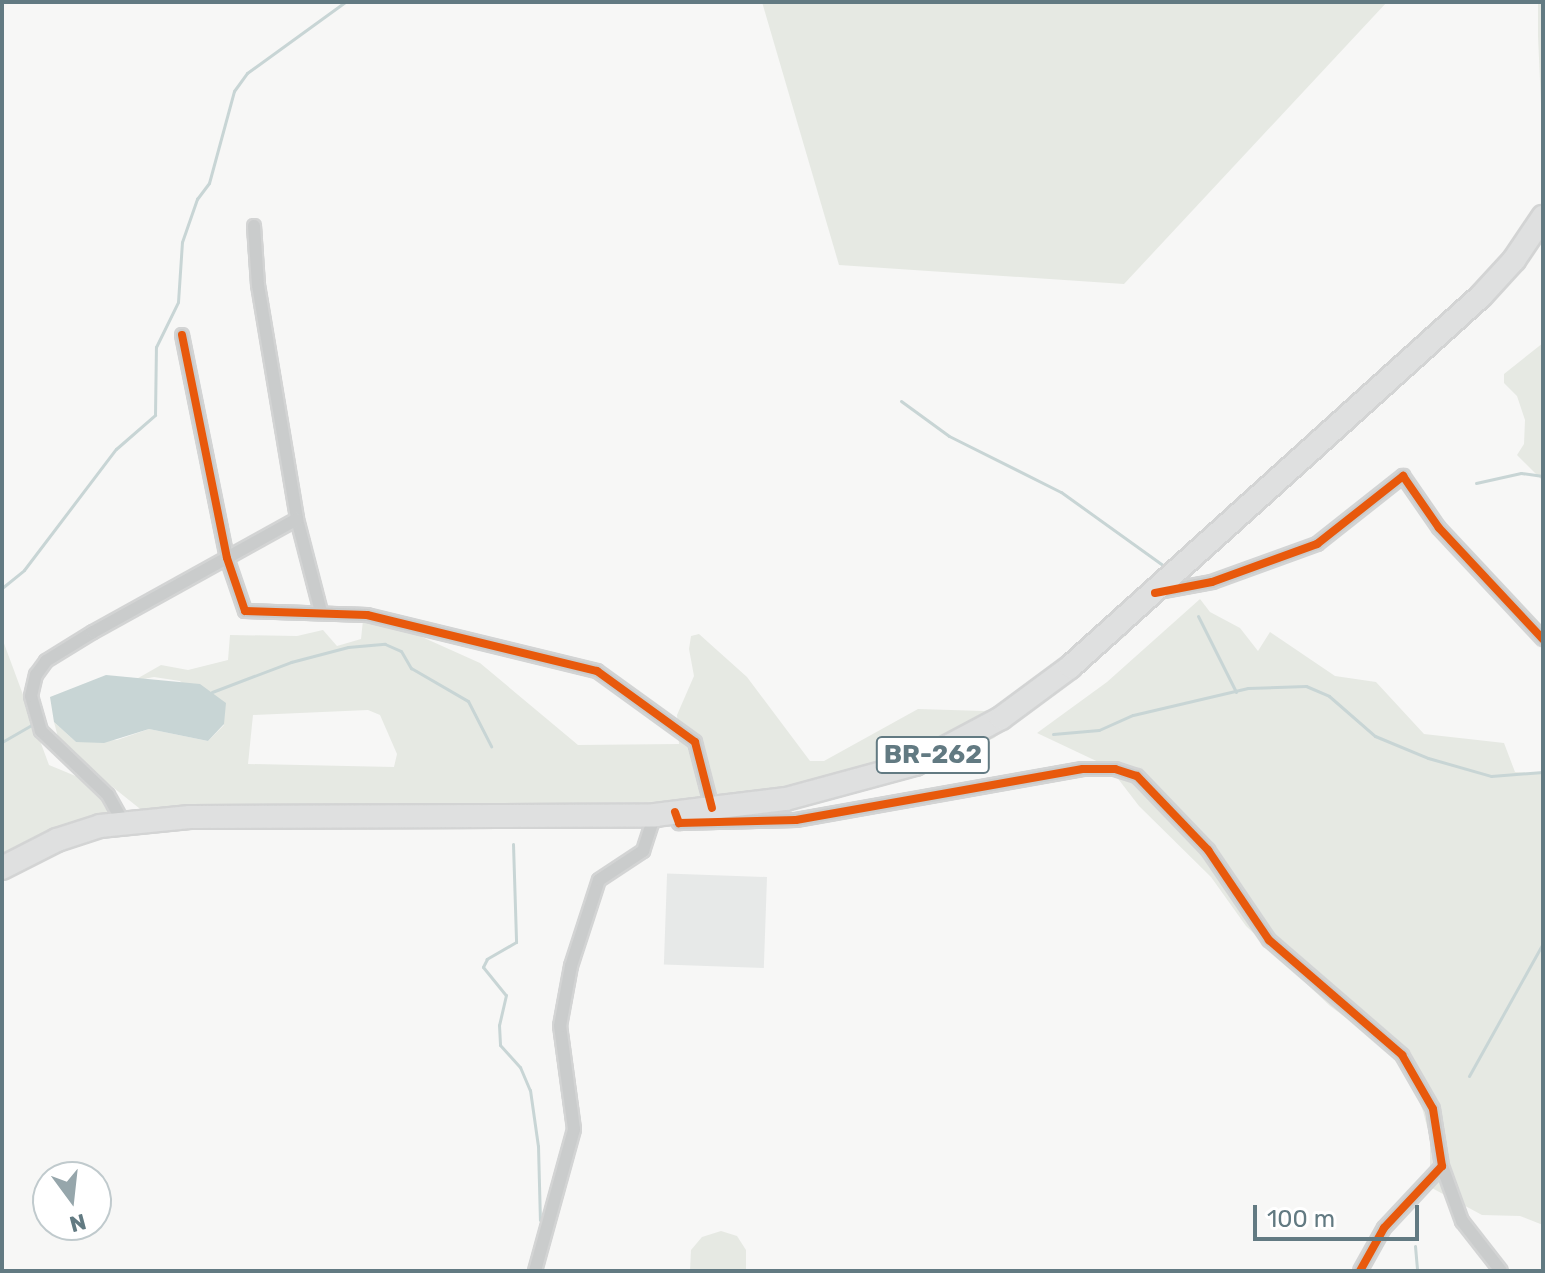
<!DOCTYPE html>
<style>
body{margin:0}
#map{position:relative;width:1545px;height:1273px;overflow:hidden;background:#f7f7f6;font-family:Rubik,sans-serif}
div>[style]{position:absolute}
.built>*{inset:0;background:#e7e9e8;transform-origin:0 0}
.green>*{inset:0;background:#e6e9e3}
.water>*{inset:0;background:#c8d5d5}
.stream>*{height:3px;margin:-1.5px;padding:0 1.5px;transform-origin:1.5px;border-radius:1.5px;background:#c8d5d5}
.roads{filter:drop-shadow(2px 0 #d3d4d4) drop-shadow(-2px 0 #d3d4d4) drop-shadow(0 2px #d3d4d4) drop-shadow(0 -2px #d3d4d4)}
.street>*{height:12px;margin:-6px;padding:0 6px;transform-origin:6px;border-radius:6px;background:#cacccc}
.highway>*{height:22px;margin:-11px;padding:0 11px;transform-origin:11px;border-radius:11px;background:#dfe0e0}
.cycleway>*{height:8px;margin:-4px;padding:0 4px;transform-origin:4px;border-radius:4px;background:#e8590c}
span{translate:-50% -50%;white-space:nowrap;text-align:center;line-height:1.15;-webkit-text-stroke:8px #fff;paint-order:stroke}
.shield-label span{padding:2px 6px;background:#fff;border:2px solid;border-radius:6px;-webkit-text-stroke-width:0}
.shield-label{font-size:26px;color:#627a82;font-weight:700}
.frame{position:absolute;inset:0;border:4px solid #627a82;pointer-events:none}
.north{position:absolute;left:32px;top:1161px;width:80px;height:80px;box-sizing:border-box;background:#fff;border:2px solid #c0cacd;border-radius:50%;rotate:165deg;font-size:22px;font-weight:700;line-height:32px;text-align:center;color:#627a82}
.north::after{content:'';display:block;margin:auto;width:28px;height:36px;background:#96a6ab;clip-path:polygon(50% 0,100% 100%,50% 72%,0 100%)}
.scale{position:absolute;left:1253px;top:1205px;width:166px;height:36px;box-sizing:border-box;border:4px solid #627a82;border-top:0;padding-left:10px;font-size:24px;line-height:28px;white-space:nowrap;color:#627a82;-webkit-text-stroke:6px #fff;paint-order:stroke}
</style>
<div id="map">
<div class="built">
<div style="left:767px;top:877px;width:91px;height:100px;rotate:92deg"></div>
</div>
<div class="green">
<div style="clip-path:polygon(762px 2px,1387px 2px,1124px 284px,839px 265px)"></div>
<div style="clip-path:polygon(1538px 2px,1543px 2px,1543px 149px,1538px 36px)"></div>
<div style="clip-path:polygon(1543px 343px,1543px 481px,1517px 455px,1524px 444px,1525px 420px,1517px 396px,1504px 383px,1504px 374px)"></div>
<div style="clip-path:polygon(1200px 599px,1210px 612px,1240px 628px,1258px 651px,1270px 632px,1335px 676px,1376px 682px,1424px 734px,1504px 743px,1515px 772px,1543px 774px,1543px 1225px,1520px 1216px,1482px 1215px,1430px 1187px,1430px 1138px,1423px 1111px,1409px 1074px,1390px 1050px,1330px 1006px,1246px 926px,1211px 877px,1139px 806px,1109px 767px,1037px 733px,1107px 682px)"></div>
<div style="clip-path:polygon(evenodd,364px 611px,480px 663px,578px 745px,679px 744px,677px 715px,694px 676px,689px 649px,691px 636px,699px 634px,747px 677px,810px 761px,824px 761px,918px 709px,984px 711px,1003px 706px,1128px 634px,994px 738px,934px 766px,775px 800px,232px 808px,149px 816px,60px 745px,54px 722px,76px 742px,117px 740px,149px 729px,208px 741px,224px 725px,180px 681px,154px 677px,133px 681px,161px 665px,188px 670px,228px 660px,230px 635px,297px 636px,323px 630px,337px 646px,361px 639px,364px 611px,368px 710px,380px 715px,397px 754px,394px 767px,248px 764px,253px 715px,368px 710px)"></div>
<div style="clip-path:polygon(2px 638px,49px 765px,78px 777px,118px 807px,104px 828px,2px 876px)"></div>
<div style="clip-path:polygon(721px 1231px,737px 1236px,746px 1250px,746px 1271px,690px 1271px,691px 1250px,702px 1237px)"></div>
</div>
<div class="water">
<div style="clip-path:polygon(106px 675px,200px 684px,226px 703px,224px 724px,208px 741px,149px 729px,104px 743px,76px 742px,54px 722px,50px 697px)"></div>
</div>
<div class="stream">
<div style="left:901px;top:401px;width:59px;rotate:36.1deg"></div>
<div style="left:949px;top:436px;width:125px;rotate:26.6deg"></div>
<div style="left:1061px;top:492px;width:132px;rotate:35.7deg"></div>
<div style="left:1476px;top:483px;width:46px;rotate:-12.5deg"></div>
<div style="left:1521px;top:473px;width:22px;rotate:8deg"></div>
<div style="left:2px;top:588px;width:28px;rotate:-39deg"></div>
<div style="left:24px;top:570px;width:152px;rotate:-52.8deg"></div>
<div style="left:116px;top:449px;width:52px;rotate:-41.1deg"></div>
<div style="left:155px;top:415px;width:68px;rotate:-89.2deg"></div>
<div style="left:156px;top:347px;width:50px;rotate:-63.9deg"></div>
<div style="left:178px;top:302px;width:60px;rotate:-86.2deg"></div>
<div style="left:182px;top:242px;width:46px;rotate:-70.8deg"></div>
<div style="left:197px;top:199px;width:20px;rotate:-53deg"></div>
<div style="left:209px;top:183px;width:95px;rotate:-74.8deg"></div>
<div style="left:234px;top:91px;width:22px;rotate:-54deg"></div>
<div style="left:247px;top:73px;width:121px;rotate:-35.9deg"></div>
<div style="left:1198px;top:616px;width:85px;rotate:63.4deg"></div>
<div style="left:212px;top:692px;width:85px;rotate:-20.8deg"></div>
<div style="left:291px;top:662px;width:59px;rotate:-14.7deg"></div>
<div style="left:348px;top:647px;width:37px;rotate:-5deg"></div>
<div style="left:385px;top:644px;width:17px;rotate:24deg"></div>
<div style="left:401px;top:651px;width:20px;rotate:60deg"></div>
<div style="left:411px;top:668px;width:66px;rotate:30.1deg"></div>
<div style="left:468px;top:701px;width:51px;rotate:62.9deg"></div>
<div style="left:1053px;top:734px;width:46px;rotate:-5deg"></div>
<div style="left:1099px;top:730px;width:37px;rotate:-24deg"></div>
<div style="left:1133px;top:715px;width:118px;rotate:-13.2deg"></div>
<div style="left:1248px;top:688px;width:58px;rotate:-2deg"></div>
<div style="left:1306px;top:686px;width:25px;rotate:23deg"></div>
<div style="left:1329px;top:696px;width:61px;rotate:41deg"></div>
<div style="left:1375px;top:736px;width:57px;rotate:22.5deg"></div>
<div style="left:1428px;top:758px;width:66px;rotate:15.9deg"></div>
<div style="left:1491px;top:776px;width:52px;rotate:-4.4deg"></div>
<div style="left:2px;top:742px;width:34px;rotate:-30deg"></div>
<div style="left:513px;top:844px;width:98px;rotate:88.2deg"></div>
<div style="left:516px;top:942px;width:34px;rotate:150deg"></div>
<div style="left:487px;top:959px;width:9px;rotate:117deg"></div>
<div style="left:483px;top:967px;width:36px;rotate:51deg"></div>
<div style="left:506px;top:995px;width:31px;rotate:103deg"></div>
<div style="left:499px;top:1025px;width:20px;rotate:87deg"></div>
<div style="left:500px;top:1045px;width:30px;rotate:48deg"></div>
<div style="left:520px;top:1067px;width:25px;rotate:67deg"></div>
<div style="left:530px;top:1090px;width:57px;rotate:81.9deg"></div>
<div style="left:538px;top:1146px;width:74px;rotate:88.5deg"></div>
<div style="left:1469px;top:1076px;width:152px;rotate:-60.9deg"></div>
<div style="left:1415px;top:1246px;width:25px;rotate:85deg"></div>
</div>
<div class="roads">
<div class="street">
<div style="left:254px;top:226px;width:59px;rotate:86.1deg"></div>
<div style="left:258px;top:285px;width:237px;rotate:80.5deg"></div>
<div style="left:297px;top:519px;width:96px;rotate:75.5deg"></div>
<div style="left:182px;top:335px;width:227px;rotate:78.6deg"></div>
<div style="left:227px;top:558px;width:56px;rotate:71.2deg"></div>
<div style="left:245px;top:611px;width:122px;rotate:1.9deg"></div>
<div style="left:367px;top:615px;width:237px;rotate:13.7deg"></div>
<div style="left:597px;top:671px;width:121px;rotate:35.9deg"></div>
<div style="left:695px;top:742px;width:68px;rotate:75.6deg"></div>
<div style="left:1158px;top:592px;width:55px;rotate:-10.5deg"></div>
<div style="left:1212px;top:582px;width:112px;rotate:-19.9deg"></div>
<div style="left:1317px;top:544px;width:110px;rotate:-38.3deg"></div>
<div style="left:1403px;top:476px;width:63px;rotate:55.3deg"></div>
<div style="left:1439px;top:528px;width:152px;rotate:46.9deg"></div>
<div style="left:675px;top:812px;width:12px;rotate:70deg"></div>
<div style="left:679px;top:823px;width:117px;rotate:-1.5deg"></div>
<div style="left:796px;top:820px;width:291px;rotate:-10.1deg"></div>
<div style="left:1083px;top:769px;width:32px"></div>
<div style="left:1115px;top:769px;width:23px;rotate:18deg"></div>
<div style="left:1137px;top:776px;width:103px;rotate:46.2deg"></div>
<div style="left:1208px;top:850px;width:109px;rotate:55.9deg"></div>
<div style="left:1269px;top:940px;width:176px;rotate:40.8deg"></div>
<div style="left:1402px;top:1055px;width:62px;rotate:60.1deg"></div>
<div style="left:1433px;top:1109px;width:58px;rotate:81deg"></div>
<div style="left:1442px;top:1166px;width:85px;rotate:133.1deg"></div>
<div style="left:1384px;top:1228px;width:49px;rotate:119.2deg"></div>
<div style="left:124px;top:824px;width:33px;rotate:-119deg"></div>
<div style="left:108px;top:795px;width:93px;rotate:-136.3deg"></div>
<div style="left:41px;top:731px;width:36px;rotate:-106deg"></div>
<div style="left:31px;top:696px;width:22px;rotate:-77deg"></div>
<div style="left:36px;top:675px;width:17px;rotate:-54deg"></div>
<div style="left:46px;top:661px;width:55px;rotate:-31.7deg"></div>
<div style="left:93px;top:632px;width:233px;rotate:-29deg"></div>
<div style="left:1442px;top:1166px;width:59px;rotate:70deg"></div>
<div style="left:1462px;top:1221px;width:63px;rotate:52deg"></div>
<div style="left:535px;top:1271px;width:147px;rotate:-74.6deg"></div>
<div style="left:574px;top:1129px;width:104px;rotate:-97.7deg"></div>
<div style="left:560px;top:1026px;width:61px;rotate:-79.6deg"></div>
<div style="left:571px;top:966px;width:90px;rotate:-72deg"></div>
<div style="left:599px;top:880px;width:53px;rotate:-33.4deg"></div>
<div style="left:643px;top:851px;width:38px;rotate:-72deg"></div>
</div>
<div class="highway">
<div style="left:2px;top:868px;width:62px;rotate:-27deg"></div>
<div style="left:57px;top:840px;width:45px;rotate:-18deg"></div>
<div style="left:100px;top:826px;width:90px;rotate:-5.7deg"></div>
<div style="left:190px;top:817px;width:465px;rotate:-0.2deg"></div>
<div style="left:655px;top:815px;width:132px;rotate:-7deg"></div>
<div style="left:786px;top:799px;width:134px;rotate:-15.2deg"></div>
<div style="left:915px;top:764px;width:98px;rotate:-28.1deg"></div>
<div style="left:1001px;top:718px;width:86px;rotate:-36.5deg"></div>
<div style="left:1070px;top:667px;width:554px;rotate:-42.07deg"></div>
<div style="left:1481px;top:296px;width:49px;rotate:-47.5deg"></div>
<div style="left:1514px;top:260px;width:52px;rotate:-56deg"></div>
</div>
</div>
<div class="cycleway">
<div style="left:182px;top:335px;width:227px;rotate:78.6deg"></div>
<div style="left:227px;top:558px;width:56px;rotate:71.2deg"></div>
<div style="left:245px;top:611px;width:122px;rotate:1.9deg"></div>
<div style="left:367px;top:615px;width:237px;rotate:13.7deg"></div>
<div style="left:597px;top:671px;width:121px;rotate:35.9deg"></div>
<div style="left:695px;top:742px;width:68px;rotate:75.6deg"></div>
<div style="left:1155px;top:593px;width:58px;rotate:-10.9deg"></div>
<div style="left:1212px;top:582px;width:112px;rotate:-19.9deg"></div>
<div style="left:1317px;top:544px;width:110px;rotate:-38.3deg"></div>
<div style="left:1403px;top:476px;width:63px;rotate:55.3deg"></div>
<div style="left:1439px;top:528px;width:152px;rotate:46.9deg"></div>
<div style="left:675px;top:812px;width:12px;rotate:70deg"></div>
<div style="left:679px;top:823px;width:117px;rotate:-1.5deg"></div>
<div style="left:796px;top:820px;width:291px;rotate:-10.1deg"></div>
<div style="left:1083px;top:769px;width:32px"></div>
<div style="left:1115px;top:769px;width:23px;rotate:18deg"></div>
<div style="left:1137px;top:776px;width:103px;rotate:46.2deg"></div>
<div style="left:1208px;top:850px;width:109px;rotate:55.9deg"></div>
<div style="left:1269px;top:940px;width:176px;rotate:40.8deg"></div>
<div style="left:1402px;top:1055px;width:62px;rotate:60.1deg"></div>
<div style="left:1433px;top:1109px;width:58px;rotate:81deg"></div>
<div style="left:1442px;top:1166px;width:85px;rotate:133.1deg"></div>
<div style="left:1384px;top:1228px;width:49px;rotate:119.2deg"></div>
</div>
<div class="shield-label">
<span style="left:933px;top:755px">BR-262</span>
</div>
<div class="frame"></div>
<div class="north">N</div>
<div class="scale">100 m</div>
</div>
